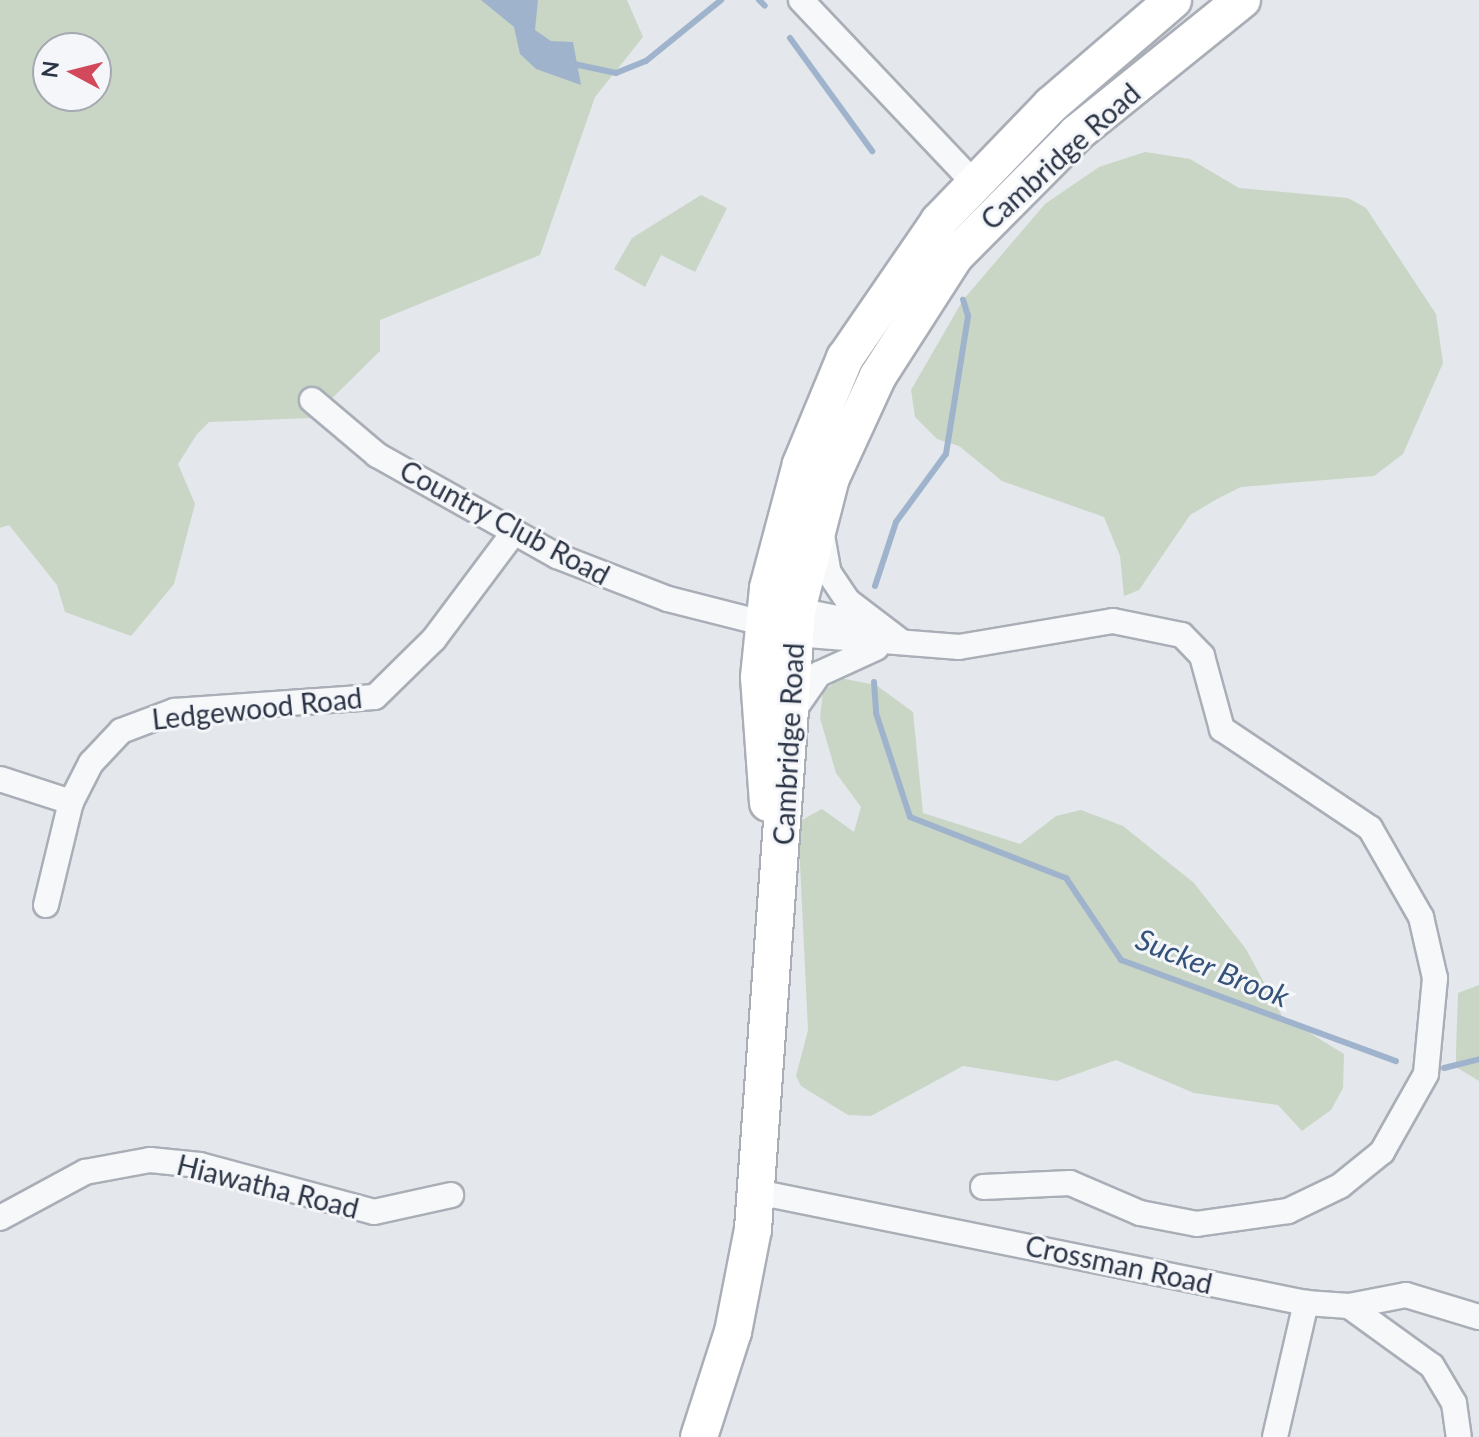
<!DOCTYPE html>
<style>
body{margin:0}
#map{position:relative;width:1479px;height:1437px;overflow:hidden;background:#e4e7ec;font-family:Lato,sans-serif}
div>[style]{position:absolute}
.green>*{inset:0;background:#c9d6c5}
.water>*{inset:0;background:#9fb4cc}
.stream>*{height:6px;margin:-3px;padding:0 3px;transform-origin:3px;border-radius:3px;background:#9fb4cc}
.roads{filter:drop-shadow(2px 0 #a9aeb7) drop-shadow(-2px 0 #a9aeb7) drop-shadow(0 2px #a9aeb7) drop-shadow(0 -2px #a9aeb7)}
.minor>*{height:24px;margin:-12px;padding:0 12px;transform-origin:12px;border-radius:12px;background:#f7f8fa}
.highway>*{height:36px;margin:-18px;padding:0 18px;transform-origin:18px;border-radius:18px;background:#fff}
span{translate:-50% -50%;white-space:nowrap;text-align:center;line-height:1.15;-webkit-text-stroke:6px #f4f6f9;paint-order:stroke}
.street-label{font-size:28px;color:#2b3445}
.water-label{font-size:30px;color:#34527a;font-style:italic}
.north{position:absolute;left:32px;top:32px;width:80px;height:80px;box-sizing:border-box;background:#f4f6f9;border:2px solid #a4a8b1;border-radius:50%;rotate:277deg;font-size:22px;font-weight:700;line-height:32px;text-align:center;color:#2b3445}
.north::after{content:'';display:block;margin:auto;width:28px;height:36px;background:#d1495b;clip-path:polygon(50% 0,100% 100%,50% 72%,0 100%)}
</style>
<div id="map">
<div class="green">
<div style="clip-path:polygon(evenodd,0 0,627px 0,643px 37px,595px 97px,540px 255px,380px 320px,380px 351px,312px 418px,209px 422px,197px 434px,178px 464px,195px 504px,174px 584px,131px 636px,65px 612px,57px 585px,9px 525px,0 528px,0 0,48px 48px,96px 48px,96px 96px,48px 96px,48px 48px)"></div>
<div style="clip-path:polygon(1145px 152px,1190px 159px,1239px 188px,1348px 198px,1366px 208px,1436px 314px,1443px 363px,1403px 454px,1374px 476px,1241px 487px,1217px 499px,1190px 515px,1139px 590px,1124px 596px,1120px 556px,1104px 517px,1002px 481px,959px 446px,937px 439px,915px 417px,911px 390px,963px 300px,1045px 204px,1099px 167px)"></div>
<div style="clip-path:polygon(701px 195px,727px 208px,695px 272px,661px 255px,645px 287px,614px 269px,632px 238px)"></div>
<div style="clip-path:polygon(840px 678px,876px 685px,913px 712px,923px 813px,1020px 844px,1056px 816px,1081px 810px,1123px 826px,1194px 883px,1246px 949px,1282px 1016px,1344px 1054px,1343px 1088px,1331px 1110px,1302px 1131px,1278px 1105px,1194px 1093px,1116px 1060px,1057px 1081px,963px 1066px,871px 1116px,848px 1115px,801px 1086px,796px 1076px,808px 1030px,798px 822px,822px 809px,854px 832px,861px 807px,836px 773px,820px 718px,823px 692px)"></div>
<div style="clip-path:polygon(1479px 985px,1479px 1081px,1456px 1067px,1456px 1052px,1458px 993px)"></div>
</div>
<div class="water">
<div style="clip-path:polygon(481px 0,538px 0,535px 30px,551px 41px,573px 42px,581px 85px,536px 69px,520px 54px,514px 27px)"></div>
</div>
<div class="stream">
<div style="left:759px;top:0;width:8px;rotate:45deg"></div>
<div style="left:790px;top:38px;width:140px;rotate:54deg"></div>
<div style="left:574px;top:64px;width:43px;rotate:12.1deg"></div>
<div style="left:616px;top:73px;width:32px;rotate:-22deg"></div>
<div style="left:646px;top:61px;width:97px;rotate:-39.1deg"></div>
<div style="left:875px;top:586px;width:67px;rotate:-71.8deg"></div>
<div style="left:896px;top:522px;width:84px;rotate:-53.7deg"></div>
<div style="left:946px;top:454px;width:140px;rotate:-80.9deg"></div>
<div style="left:968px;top:316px;width:17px;rotate:-107deg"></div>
<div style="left:874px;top:682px;width:31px;rotate:86deg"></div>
<div style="left:876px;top:713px;width:109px;rotate:71.9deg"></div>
<div style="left:910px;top:817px;width:168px;rotate:21.4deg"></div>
<div style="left:1066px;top:878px;width:99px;rotate:56.1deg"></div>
<div style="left:1121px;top:960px;width:293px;rotate:20.2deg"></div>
<div style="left:1444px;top:1068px;width:36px;rotate:-14deg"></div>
</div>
<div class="roads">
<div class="minor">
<div style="left:801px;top:0;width:253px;rotate:46.6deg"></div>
<div style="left:312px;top:400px;width:85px;rotate:40.2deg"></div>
<div style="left:377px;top:455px;width:206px;rotate:29.3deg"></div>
<div style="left:557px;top:556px;width:119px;rotate:21.2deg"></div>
<div style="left:668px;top:599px;width:97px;rotate:14.3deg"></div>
<div style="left:822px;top:535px;width:39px;rotate:80deg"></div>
<div style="left:829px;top:573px;width:34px;rotate:56deg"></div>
<div style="left:848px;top:601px;width:64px;rotate:37.4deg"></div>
<div style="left:797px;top:610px;width:77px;rotate:11.2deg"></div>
<div style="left:795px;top:634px;width:165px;rotate:4.5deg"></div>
<div style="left:959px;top:647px;width:156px;rotate:-9.6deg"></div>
<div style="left:1113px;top:621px;width:70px;rotate:11.5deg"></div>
<div style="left:1182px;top:635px;width:29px;rotate:46deg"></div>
<div style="left:1202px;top:656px;width:76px;rotate:74.7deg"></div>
<div style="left:1222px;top:729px;width:178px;rotate:33.8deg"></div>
<div style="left:1370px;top:828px;width:103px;rotate:60.2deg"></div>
<div style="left:1421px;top:917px;width:63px;rotate:77.1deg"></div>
<div style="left:1435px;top:978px;width:96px;rotate:95.4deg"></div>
<div style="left:1426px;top:1074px;width:90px;rotate:119.4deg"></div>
<div style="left:1382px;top:1152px;width:54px;rotate:141deg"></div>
<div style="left:1340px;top:1186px;width:58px;rotate:154.3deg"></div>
<div style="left:1288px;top:1211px;width:92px;rotate:171.9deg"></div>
<div style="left:1197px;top:1224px;width:58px;rotate:-169.1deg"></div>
<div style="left:1140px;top:1213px;width:76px;rotate:-156.8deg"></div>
<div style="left:1070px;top:1183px;width:87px;rotate:177.4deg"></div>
<div style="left:794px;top:710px;width:44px;rotate:-55.2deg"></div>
<div style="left:819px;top:674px;width:63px;rotate:-24.5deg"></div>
<div style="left:0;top:779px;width:75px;rotate:17.9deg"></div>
<div style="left:46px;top:905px;width:106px;rotate:-76.4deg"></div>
<div style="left:71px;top:802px;width:44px;rotate:-62.9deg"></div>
<div style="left:91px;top:763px;width:44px;rotate:-46.8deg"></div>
<div style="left:121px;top:731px;width:57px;rotate:-20.7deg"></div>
<div style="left:174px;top:711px;width:201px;rotate:-4deg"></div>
<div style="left:375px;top:697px;width:83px;rotate:-44.5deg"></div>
<div style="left:434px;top:639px;width:134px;rotate:-53.2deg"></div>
<div style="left:757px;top:1192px;width:560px;rotate:11.43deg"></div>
<div style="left:1306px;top:1303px;width:43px;rotate:4deg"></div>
<div style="left:1349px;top:1306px;width:58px;rotate:-10.9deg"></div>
<div style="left:1406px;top:1295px;width:76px;rotate:16.8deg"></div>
<div style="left:0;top:1218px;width:97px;rotate:-28.4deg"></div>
<div style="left:85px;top:1172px;width:66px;rotate:-10.5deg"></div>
<div style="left:150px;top:1160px;width:50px;rotate:5.7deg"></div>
<div style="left:200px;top:1165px;width:180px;rotate:15.1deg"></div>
<div style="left:374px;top:1212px;width:79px;rotate:-12.4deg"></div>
<div style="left:1349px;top:1306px;width:102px;rotate:35.9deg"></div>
<div style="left:1432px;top:1366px;width:43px;rotate:59.3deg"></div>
<div style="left:1454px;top:1403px;width:34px;rotate:82deg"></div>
<div style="left:1275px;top:1437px;width:138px;rotate:-77deg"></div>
</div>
<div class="highway">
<div style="left:768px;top:803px;width:126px;rotate:-94.1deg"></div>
<div style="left:759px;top:677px;width:89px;rotate:-84.2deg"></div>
<div style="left:768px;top:588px;width:128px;rotate:-75.1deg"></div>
<div style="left:801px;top:464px;width:115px;rotate:-67.5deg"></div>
<div style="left:845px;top:358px;width:166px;rotate:-55.5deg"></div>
<div style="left:939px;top:221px;width:161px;rotate:-46deg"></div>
<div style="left:1051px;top:105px;width:161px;rotate:-40.7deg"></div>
<div style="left:699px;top:1437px;width:110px;rotate:-72.1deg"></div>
<div style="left:733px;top:1332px;width:105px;rotate:-79deg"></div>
<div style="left:753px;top:1229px;width:621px;rotate:-85.93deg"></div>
<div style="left:797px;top:610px;width:136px;rotate:-75.6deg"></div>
<div style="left:831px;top:478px;width:112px;rotate:-65.3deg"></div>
<div style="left:878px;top:376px;width:143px;rotate:-57.3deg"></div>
<div style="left:955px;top:256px;width:173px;rotate:-45.2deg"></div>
<div style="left:1077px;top:133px;width:212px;rotate:-38.9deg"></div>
</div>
</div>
<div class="street-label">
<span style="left:1060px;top:156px;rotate:-42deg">Cambridge Road</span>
<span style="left:505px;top:522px;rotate:28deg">Country Club Road</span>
<span style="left:257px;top:708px;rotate:-6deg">Ledgewood Road</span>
<span style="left:788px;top:744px;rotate:-87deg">Cambridge Road</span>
<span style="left:268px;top:1186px;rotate:14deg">Hiawatha Road</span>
<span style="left:1119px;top:1264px;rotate:12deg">Crossman Road</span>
</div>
<div class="water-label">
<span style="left:1213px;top:967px;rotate:22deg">Sucker Brook</span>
</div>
<div class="north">N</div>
</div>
